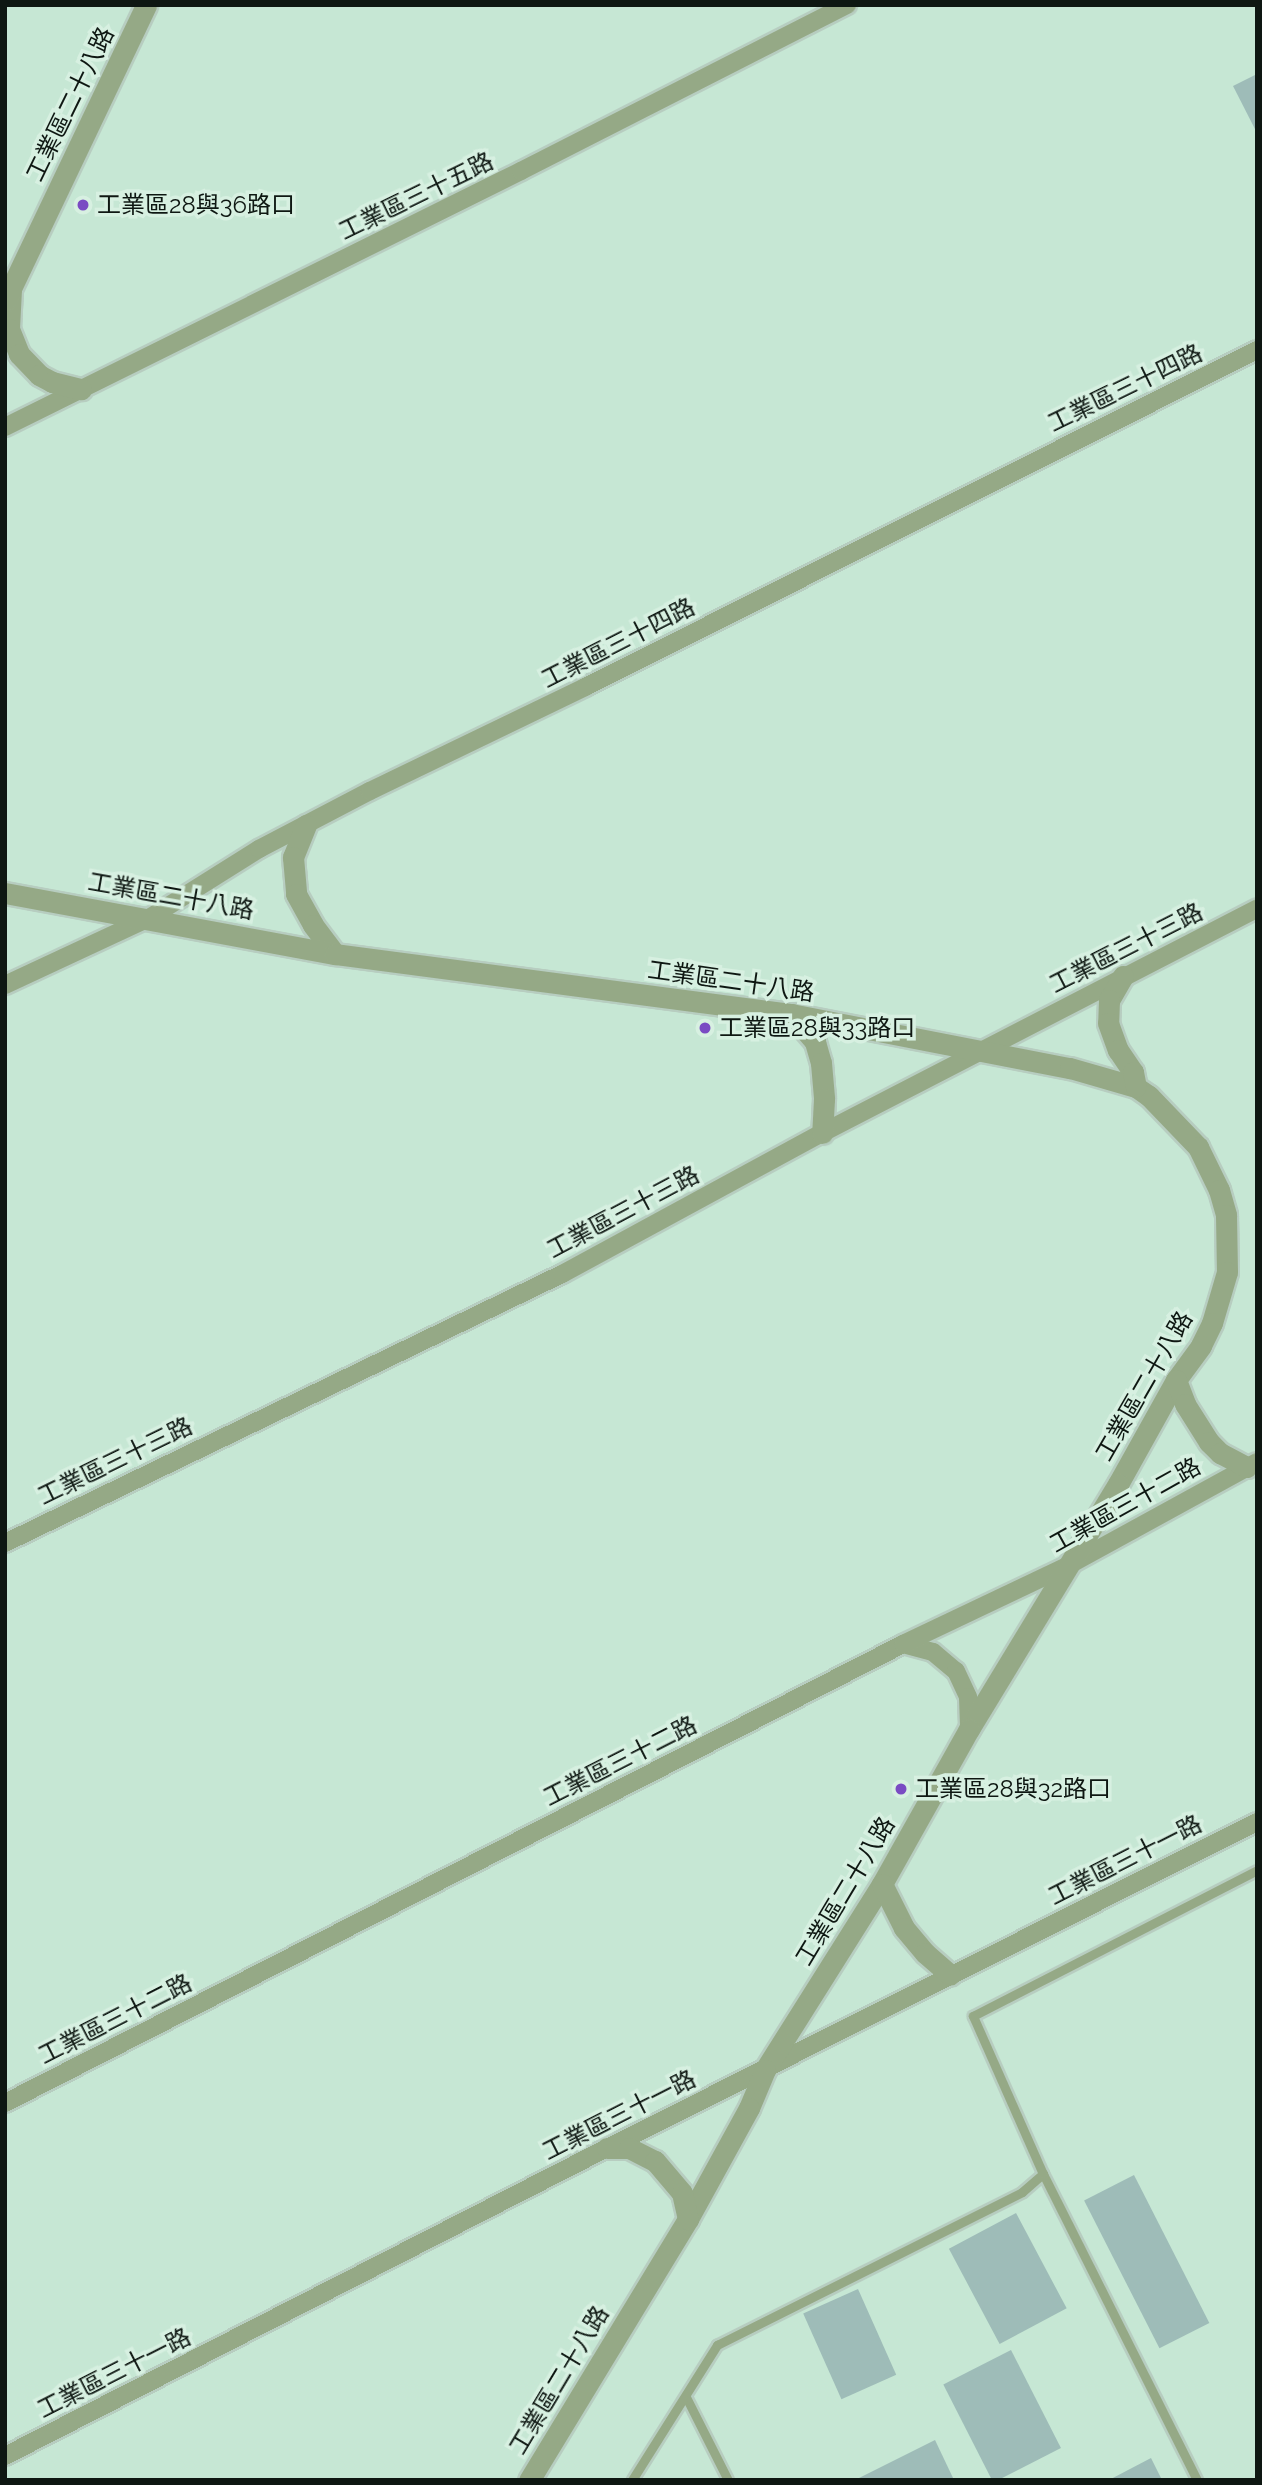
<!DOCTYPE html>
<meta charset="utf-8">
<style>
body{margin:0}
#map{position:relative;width:1262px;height:2485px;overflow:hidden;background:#d7f0e1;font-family:Raleway,"Noto Sans TC",sans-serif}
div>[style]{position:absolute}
.built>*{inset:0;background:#c6e7d4;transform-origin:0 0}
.building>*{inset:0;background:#9ebcb8;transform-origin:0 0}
.roads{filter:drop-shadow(2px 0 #b7cdc0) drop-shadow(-2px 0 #b7cdc0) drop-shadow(0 2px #b7cdc0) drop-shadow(0 -2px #b7cdc0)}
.service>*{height:9px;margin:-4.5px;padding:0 4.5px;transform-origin:4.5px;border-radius:4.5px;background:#95a986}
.minor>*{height:18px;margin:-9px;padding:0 9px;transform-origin:9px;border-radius:9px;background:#95a986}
.tertiary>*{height:21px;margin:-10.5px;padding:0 10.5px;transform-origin:10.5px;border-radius:10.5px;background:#95a986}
.dots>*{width:19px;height:19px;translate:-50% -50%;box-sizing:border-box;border:4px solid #d7f0e1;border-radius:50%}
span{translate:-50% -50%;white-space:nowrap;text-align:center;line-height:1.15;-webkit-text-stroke:7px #d7f0e1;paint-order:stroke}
.street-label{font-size:24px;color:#0e1712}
.poi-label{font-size:24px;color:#0e1712}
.left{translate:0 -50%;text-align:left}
.frame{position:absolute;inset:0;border:7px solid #0e1712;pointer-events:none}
</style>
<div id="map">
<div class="built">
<div style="left:5px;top:5px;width:1252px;height:2475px"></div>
</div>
<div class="building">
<div style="clip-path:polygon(1257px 74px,1257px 133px,1233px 86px)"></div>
<div style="left:1134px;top:2175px;width:166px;height:56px;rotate:63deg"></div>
<div style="left:1016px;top:2213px;width:108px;height:76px;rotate:62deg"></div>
<div style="left:858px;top:2289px;width:94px;height:60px;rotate:66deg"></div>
<div style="left:1011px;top:2350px;width:110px;height:76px;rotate:63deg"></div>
<div style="clip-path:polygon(935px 2440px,954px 2480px,855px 2480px)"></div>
<div style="clip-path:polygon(1151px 2458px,1162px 2480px,1109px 2480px)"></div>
</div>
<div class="roads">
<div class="service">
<div style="left:686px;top:2397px;width:93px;rotate:63.2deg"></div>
<div style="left:632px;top:2480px;width:160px;rotate:-57.8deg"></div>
<div style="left:717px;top:2345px;width:341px;rotate:-26.6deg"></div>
<div style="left:1022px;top:2192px;width:28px;rotate:-41deg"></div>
<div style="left:1197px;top:2480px;width:343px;rotate:-116.7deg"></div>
<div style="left:1043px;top:2174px;width:173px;rotate:-113.9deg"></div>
<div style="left:973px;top:2016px;width:319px;rotate:-27.2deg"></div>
</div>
<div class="minor">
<div style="left:5px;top:427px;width:576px;rotate:-26.39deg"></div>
<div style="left:521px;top:171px;width:366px;rotate:-27deg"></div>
<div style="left:5px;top:985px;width:159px;rotate:-25deg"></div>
<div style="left:149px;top:918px;width:130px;rotate:-32.1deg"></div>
<div style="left:259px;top:849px;width:125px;rotate:-27.6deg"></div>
<div style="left:370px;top:791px;width:239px;rotate:-25.8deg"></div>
<div style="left:585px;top:687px;width:752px;rotate:-26.63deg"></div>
<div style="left:5px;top:1543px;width:619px;rotate:-25.78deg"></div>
<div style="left:562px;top:1274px;width:296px;rotate:-28.5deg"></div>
<div style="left:822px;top:1133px;width:490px;rotate:-27.3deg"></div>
<div style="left:903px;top:1644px;width:31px;rotate:15deg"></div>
<div style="left:933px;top:1652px;width:30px;rotate:40deg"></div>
<div style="left:956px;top:1671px;width:29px;rotate:65deg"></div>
<div style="left:968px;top:1697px;width:32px;rotate:88deg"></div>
<div style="left:5px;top:2103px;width:1009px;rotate:-27.07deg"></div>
<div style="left:903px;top:1644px;width:184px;rotate:-25.4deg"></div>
<div style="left:1069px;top:1565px;width:214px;rotate:-28.7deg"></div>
<div style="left:5px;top:2456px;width:676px;rotate:-27.1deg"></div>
<div style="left:607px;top:2148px;width:727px;rotate:-26.64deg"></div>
</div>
<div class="tertiary">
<div style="left:11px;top:289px;width:40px;rotate:92.9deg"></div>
<div style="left:9px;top:329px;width:27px;rotate:68deg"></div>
<div style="left:19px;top:354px;width:29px;rotate:46deg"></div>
<div style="left:39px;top:375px;width:15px;rotate:28deg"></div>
<div style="left:52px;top:382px;width:30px;rotate:14deg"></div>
<div style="left:5px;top:301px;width:328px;rotate:-64.5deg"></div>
<div style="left:306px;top:825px;width:35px;rotate:112deg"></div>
<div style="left:293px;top:857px;width:37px;rotate:85deg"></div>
<div style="left:296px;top:894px;width:35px;rotate:61deg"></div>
<div style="left:313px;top:925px;width:36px;rotate:53deg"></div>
<div style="left:5px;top:893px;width:336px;rotate:10.5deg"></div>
<div style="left:335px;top:954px;width:460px;rotate:7.5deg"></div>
<div style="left:791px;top:1014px;width:284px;rotate:11deg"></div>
<div style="left:1070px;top:1068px;width:69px;rotate:16.1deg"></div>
<div style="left:1136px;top:1087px;width:16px;rotate:35deg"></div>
<div style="left:1149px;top:1096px;width:71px;rotate:46.1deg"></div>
<div style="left:1198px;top:1147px;width:48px;rotate:64deg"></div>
<div style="left:1219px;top:1190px;width:26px;rotate:74deg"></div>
<div style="left:1226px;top:1215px;width:57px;rotate:89deg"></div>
<div style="left:1227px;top:1272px;width:53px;rotate:106.4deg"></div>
<div style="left:1212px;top:1323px;width:25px;rotate:116deg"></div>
<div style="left:1201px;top:1346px;width:42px;rotate:126.3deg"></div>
<div style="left:1176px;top:1380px;width:119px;rotate:119.1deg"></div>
<div style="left:1118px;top:1484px;width:287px;rotate:121.3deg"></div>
<div style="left:969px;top:1729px;width:178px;rotate:119.3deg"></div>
<div style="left:882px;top:1884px;width:220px;rotate:122.2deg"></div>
<div style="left:765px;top:2070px;width:41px;rotate:112.8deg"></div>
<div style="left:749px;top:2108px;width:127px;rotate:118.8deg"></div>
<div style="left:688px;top:2219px;width:306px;rotate:121.3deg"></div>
<div style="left:1123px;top:976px;width:28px;rotate:120deg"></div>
<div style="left:1109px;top:1000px;width:23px;rotate:92deg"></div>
<div style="left:1108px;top:1023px;width:29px;rotate:70deg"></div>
<div style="left:1118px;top:1050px;width:27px;rotate:56deg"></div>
<div style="left:1133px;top:1072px;width:15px;rotate:79deg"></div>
<div style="left:791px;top:1014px;width:37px;rotate:49deg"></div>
<div style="left:815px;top:1042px;width:22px;rotate:74deg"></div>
<div style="left:821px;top:1063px;width:36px;rotate:85deg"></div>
<div style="left:824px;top:1099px;width:34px;rotate:93deg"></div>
<div style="left:1176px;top:1380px;width:26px;rotate:69deg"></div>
<div style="left:1185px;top:1404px;width:45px;rotate:57.7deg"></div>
<div style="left:1209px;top:1442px;width:16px;rotate:45deg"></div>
<div style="left:1220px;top:1453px;width:30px;rotate:28deg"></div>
<div style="left:882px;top:1884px;width:49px;rotate:63.4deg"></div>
<div style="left:904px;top:1928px;width:33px;rotate:50deg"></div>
<div style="left:925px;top:1953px;width:33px;rotate:41deg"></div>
<div style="left:607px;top:2148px;width:22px"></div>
<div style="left:629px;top:2148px;width:29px;rotate:27deg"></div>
<div style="left:655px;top:2161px;width:42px;rotate:49.8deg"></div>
<div style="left:682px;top:2193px;width:27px;rotate:77deg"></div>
</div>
</div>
<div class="dots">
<div style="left:83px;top:205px;background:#7a4bc3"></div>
<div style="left:705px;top:1028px;background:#7a4bc3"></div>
<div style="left:901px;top:1789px;background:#7a4bc3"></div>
</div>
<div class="street-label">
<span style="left:70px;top:104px;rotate:-64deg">工業區二十八路</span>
<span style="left:416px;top:196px;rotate:-26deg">工業區三十五路</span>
<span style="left:1125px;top:388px;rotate:-26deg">工業區三十四路</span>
<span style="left:618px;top:643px;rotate:-27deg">工業區三十四路</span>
<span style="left:171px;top:896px;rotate:10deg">工業區二十八路</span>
<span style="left:1126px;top:948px;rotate:-27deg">工業區三十三路</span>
<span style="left:731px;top:981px;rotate:8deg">工業區二十八路</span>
<span style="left:623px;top:1212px;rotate:-28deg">工業區三十三路</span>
<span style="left:1144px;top:1386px;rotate:-60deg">工業區二十八路</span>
<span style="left:115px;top:1461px;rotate:-26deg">工業區三十三路</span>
<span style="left:1125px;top:1505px;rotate:-29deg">工業區三十二路</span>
<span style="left:620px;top:1761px;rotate:-27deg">工業區三十二路</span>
<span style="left:1125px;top:1860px;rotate:-27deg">工業區三十一路</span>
<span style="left:845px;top:1891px;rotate:-59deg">工業區二十八路</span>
<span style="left:115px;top:2019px;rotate:-27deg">工業區三十二路</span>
<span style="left:619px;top:2115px;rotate:-27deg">工業區三十一路</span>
<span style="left:114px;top:2373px;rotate:-27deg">工業區三十一路</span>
<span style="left:559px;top:2380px;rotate:-59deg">工業區二十八路</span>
</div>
<div class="poi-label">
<span class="left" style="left:97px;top:205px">工業區28與36路口</span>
<span class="left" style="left:719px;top:1028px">工業區28與33路口</span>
<span class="left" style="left:915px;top:1789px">工業區28與32路口</span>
</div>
<div class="frame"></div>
</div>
